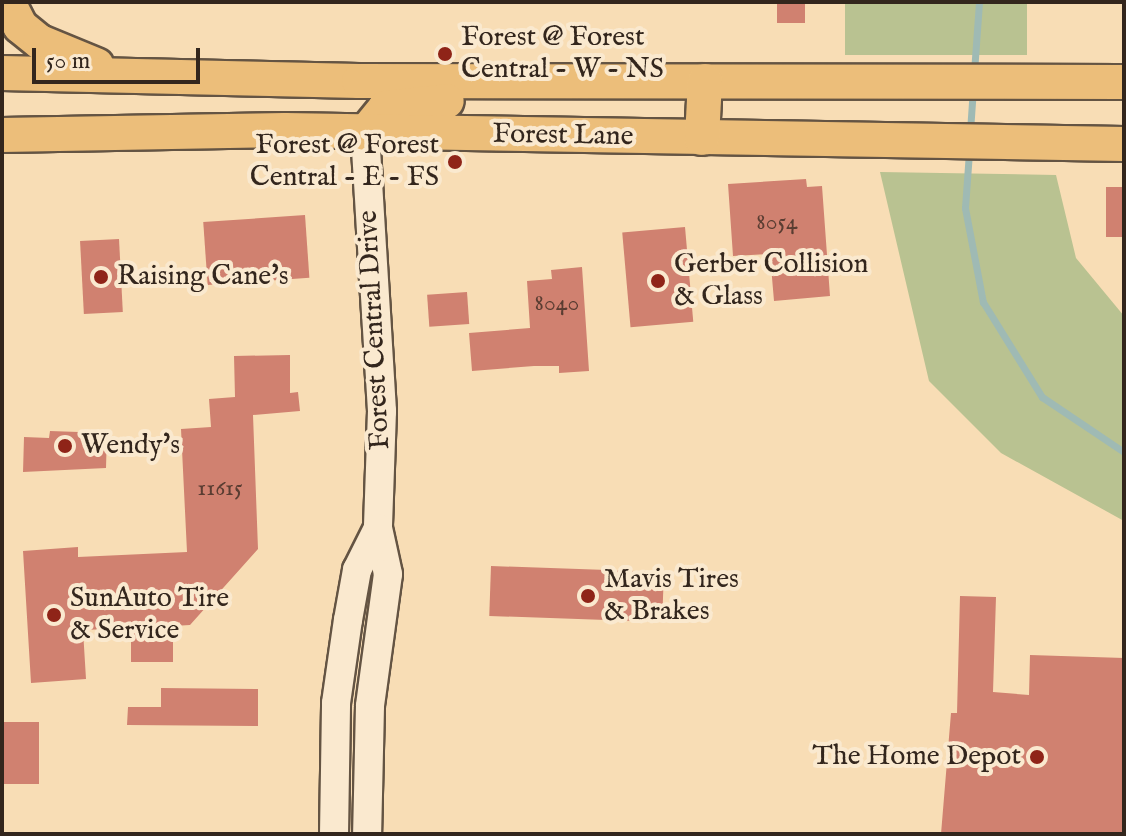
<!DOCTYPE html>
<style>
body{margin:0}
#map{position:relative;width:1126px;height:836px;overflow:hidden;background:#f8ddb5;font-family:"IM FELL English",serif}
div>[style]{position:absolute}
.green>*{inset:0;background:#b9c291;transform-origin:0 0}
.stream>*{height:7px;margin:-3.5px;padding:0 3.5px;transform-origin:3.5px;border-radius:3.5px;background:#9fbab4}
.building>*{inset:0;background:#d08170;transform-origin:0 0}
.roads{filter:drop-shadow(2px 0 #645443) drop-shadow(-2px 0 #645443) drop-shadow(0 2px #645443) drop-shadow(0 -2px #645443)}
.minor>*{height:28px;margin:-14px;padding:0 14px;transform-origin:14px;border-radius:14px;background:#fae9cf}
.major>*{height:34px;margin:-17px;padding:0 17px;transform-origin:17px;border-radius:17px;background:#ecbe7a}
.dots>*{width:22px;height:22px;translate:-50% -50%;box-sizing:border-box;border:4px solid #fae9cf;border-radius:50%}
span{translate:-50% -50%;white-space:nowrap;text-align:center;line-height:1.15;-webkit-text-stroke:8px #fae9cf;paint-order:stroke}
.number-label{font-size:24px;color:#5a3d32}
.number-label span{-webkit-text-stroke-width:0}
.poi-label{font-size:28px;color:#33261d}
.left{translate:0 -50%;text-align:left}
.right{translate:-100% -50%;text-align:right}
.street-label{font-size:28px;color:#33261d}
.frame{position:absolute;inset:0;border:4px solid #33261d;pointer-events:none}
.scale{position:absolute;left:32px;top:48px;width:168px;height:36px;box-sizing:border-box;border:4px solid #33261d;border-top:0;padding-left:10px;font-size:24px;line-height:28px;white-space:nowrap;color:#33261d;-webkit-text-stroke:6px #fae9cf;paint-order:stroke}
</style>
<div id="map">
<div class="green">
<div style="left:845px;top:2px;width:182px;height:53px"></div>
<div style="clip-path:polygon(880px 172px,1056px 175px,1076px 258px,1124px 316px,1124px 521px,1001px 453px,929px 381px)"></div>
</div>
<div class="stream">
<div style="left:974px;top:72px;width:70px;rotate:-85.9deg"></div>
<div style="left:970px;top:131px;width:39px;rotate:-86deg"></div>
<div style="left:969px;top:152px;width:56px;rotate:94.1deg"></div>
<div style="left:965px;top:208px;width:96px;rotate:79.2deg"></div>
<div style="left:983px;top:302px;width:112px;rotate:58.2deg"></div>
<div style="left:1042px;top:397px;width:99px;rotate:33.9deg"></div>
</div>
<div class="building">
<div style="left:777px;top:2px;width:28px;height:21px"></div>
<div style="clip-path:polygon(806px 179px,807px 187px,822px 186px,830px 296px,774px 301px,770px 254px,733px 256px,728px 184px)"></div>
<div style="left:1106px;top:187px;width:18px;height:50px"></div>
<div style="left:305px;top:215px;width:63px;height:102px;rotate:86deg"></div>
<div style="left:685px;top:227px;width:95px;height:63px;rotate:85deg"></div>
<div style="left:119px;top:239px;width:73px;height:39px;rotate:87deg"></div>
<div style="clip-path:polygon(582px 267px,589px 371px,559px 373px,559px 366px,534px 366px,472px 371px,469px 333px,530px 328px,527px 281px,552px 279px,551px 270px)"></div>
<div style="left:467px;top:292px;width:32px;height:40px;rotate:86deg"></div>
<div style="clip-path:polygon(290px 355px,290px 393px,298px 392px,300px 411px,253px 415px,258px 549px,190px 625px,173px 626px,173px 662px,131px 662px,131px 628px,83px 630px,86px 679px,31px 683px,23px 551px,78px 547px,78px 557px,187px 552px,181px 429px,211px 427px,209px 399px,235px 397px,234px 356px)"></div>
<div style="clip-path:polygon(50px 431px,107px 433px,106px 468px,23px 472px,24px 437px,49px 438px)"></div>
<div style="left:491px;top:566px;width:173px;height:50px;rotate:2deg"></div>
<div style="clip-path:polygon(960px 596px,996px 597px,993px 692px,1029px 695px,1030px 655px,1124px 658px,1124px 834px,941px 834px,951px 713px,957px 713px)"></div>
<div style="clip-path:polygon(161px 688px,258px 689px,258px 726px,127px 725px,128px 707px,161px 707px)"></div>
<div style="left:2px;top:722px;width:37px;height:62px"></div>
</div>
<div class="roads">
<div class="minor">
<div style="left:365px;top:133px;width:279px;rotate:86.5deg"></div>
<div style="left:382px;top:411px;width:117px;rotate:92deg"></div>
<div style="left:378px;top:528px;width:47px;rotate:77.7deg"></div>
<div style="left:388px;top:574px;width:133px;rotate:97.8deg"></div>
<div style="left:370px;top:706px;width:128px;rotate:91.3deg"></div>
<div style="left:334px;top:834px;width:131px;rotate:-89.1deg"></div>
<div style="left:336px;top:703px;width:84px;rotate:-81.8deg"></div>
<div style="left:348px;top:620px;width:51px;rotate:-79.8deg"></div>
<div style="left:357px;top:570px;width:47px;rotate:-63.4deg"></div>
</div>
<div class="major">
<div style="left:8px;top:2px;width:27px;rotate:63deg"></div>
<div style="left:20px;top:26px;width:26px;rotate:39deg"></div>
<div style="left:40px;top:42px;width:61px;rotate:22.3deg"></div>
<div style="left:2px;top:73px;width:357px;rotate:1.3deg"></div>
<div style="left:359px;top:81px;width:765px;rotate:0.07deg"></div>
<div style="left:365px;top:133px;width:32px;rotate:-51deg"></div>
<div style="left:385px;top:108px;width:62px;rotate:-6.4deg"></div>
<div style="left:2px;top:135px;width:283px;rotate:-1deg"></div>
<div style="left:285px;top:130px;width:839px;rotate:0.96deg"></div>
<div style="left:702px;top:138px;width:57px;rotate:-87deg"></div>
</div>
</div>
<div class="dots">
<div style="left:445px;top:54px;background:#8f2418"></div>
<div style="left:455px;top:162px;background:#8f2418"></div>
<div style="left:101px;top:277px;background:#8f2418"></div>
<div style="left:658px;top:281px;background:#8f2418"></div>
<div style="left:65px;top:446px;background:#8f2418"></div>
<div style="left:588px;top:596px;background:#8f2418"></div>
<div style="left:54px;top:615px;background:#8f2418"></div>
<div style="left:1037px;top:757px;background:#8f2418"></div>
</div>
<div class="number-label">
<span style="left:777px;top:223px">8054</span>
<span style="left:557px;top:304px">8040</span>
<span style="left:220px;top:489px">11615</span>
</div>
<div class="poi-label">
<span class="left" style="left:461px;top:54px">Forest @ Forest<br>Central - W - NS</span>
<span class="right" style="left:439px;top:162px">Forest @ Forest<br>Central - E - FS</span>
<span class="left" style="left:674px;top:281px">Gerber Collision<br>&amp; Glass</span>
<span class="left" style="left:117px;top:277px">Raising Cane's</span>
<span class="left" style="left:81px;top:446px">Wendy's</span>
<span class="left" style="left:604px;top:596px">Mavis Tires<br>&amp; Brakes</span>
<span class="left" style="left:70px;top:615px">SunAuto Tire<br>&amp; Service</span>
<span class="right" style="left:1021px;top:757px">The Home Depot</span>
</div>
<div class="street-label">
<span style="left:563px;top:136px;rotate:1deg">Forest Lane</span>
<span style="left:375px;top:330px;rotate:-93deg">Forest Central Drive</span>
</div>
<div class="frame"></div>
<div class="scale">50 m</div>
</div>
